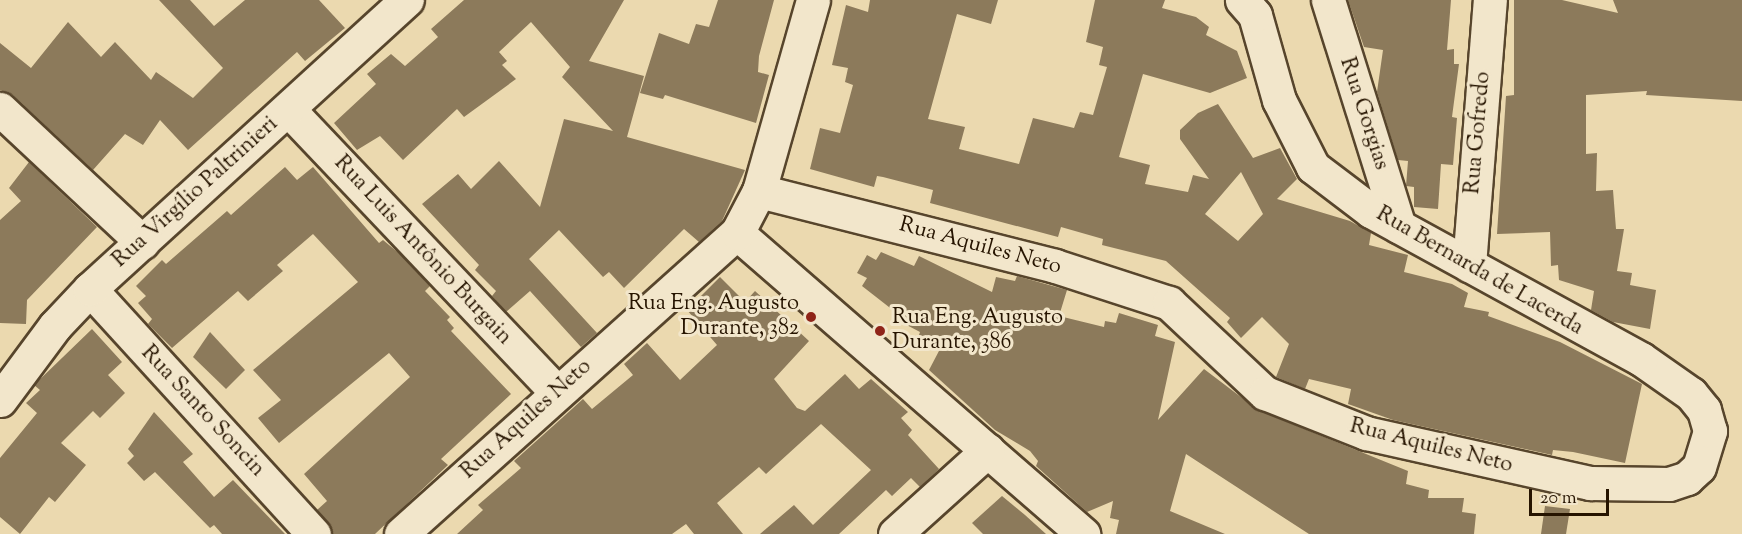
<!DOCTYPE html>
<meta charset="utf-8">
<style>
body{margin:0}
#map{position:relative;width:1742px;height:534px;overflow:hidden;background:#ebd9af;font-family:"Sorts Mill Goudy",serif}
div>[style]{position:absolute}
.building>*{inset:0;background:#8c7a5b}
.roads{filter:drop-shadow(2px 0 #57452c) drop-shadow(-2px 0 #57452c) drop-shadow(0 2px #57452c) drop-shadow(0 -2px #57452c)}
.minor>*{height:33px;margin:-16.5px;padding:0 16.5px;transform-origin:16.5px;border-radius:16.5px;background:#f2e6cb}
.dots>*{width:16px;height:16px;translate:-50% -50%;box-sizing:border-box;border:3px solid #f2e6cb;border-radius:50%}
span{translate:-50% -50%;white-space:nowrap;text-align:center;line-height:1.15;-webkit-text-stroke:6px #f2e6cb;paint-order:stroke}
.street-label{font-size:22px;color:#261400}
.poi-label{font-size:22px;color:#261400}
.right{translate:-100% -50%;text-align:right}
.left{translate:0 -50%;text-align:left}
.scale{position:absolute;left:1529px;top:489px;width:80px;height:27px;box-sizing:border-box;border:3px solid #261400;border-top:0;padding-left:8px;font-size:18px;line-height:21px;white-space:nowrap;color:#261400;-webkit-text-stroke:4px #f2e6cb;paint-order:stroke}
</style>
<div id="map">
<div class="building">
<div style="clip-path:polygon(159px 0,190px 0,214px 26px,245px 0,319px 0,345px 28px,305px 61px,297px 52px,188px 150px,160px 120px,143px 145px,125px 134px,93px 170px,13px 95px,0 90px,0 43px,31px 68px,68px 22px,101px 57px,115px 42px,151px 80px,156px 72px,193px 98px,223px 68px)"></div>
<div style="clip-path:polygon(464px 0,624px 0,589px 61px,644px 76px,627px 137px,745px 170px,722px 221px,699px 242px,684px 229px,624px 288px,609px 272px,603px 277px,559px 230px,529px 259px,597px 333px,581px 347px,530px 291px,506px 312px,492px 296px,496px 291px,475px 270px,479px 265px,422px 204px,458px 174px,471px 189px,499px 161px,540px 207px,564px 119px,613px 131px,562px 77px,570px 67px,531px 22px,499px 52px,507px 61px,502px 65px,516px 79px,464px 117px,457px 109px,403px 160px,380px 136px,357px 150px,334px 123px,376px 84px,367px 74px,391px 54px,405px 66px,438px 37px,431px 29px)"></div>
<div style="clip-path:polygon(718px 0,774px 0,759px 56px,758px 72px,769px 75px,756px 123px,665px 95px,663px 99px,640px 93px,659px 33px,689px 44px,696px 24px,709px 27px)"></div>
<div style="clip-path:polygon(evenodd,870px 0,998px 0,991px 24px,957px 14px,928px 119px,965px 127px,959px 149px,1019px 164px,1033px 118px,1074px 128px,1080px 112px,1093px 115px,1107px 67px,1099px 65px,1103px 47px,1086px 42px,1095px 0,1165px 0,1162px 8px,1196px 17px,1209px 27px,1206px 35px,1237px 51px,1247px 78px,1210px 93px,1143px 74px,1119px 157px,1150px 165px,1145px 184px,1188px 192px,1193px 175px,1209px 179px,1180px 139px,1180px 130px,1198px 113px,1218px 104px,1253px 158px,1280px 148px,1297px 179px,1277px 199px,1350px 221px,1371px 233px,1369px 245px,1408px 255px,1404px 272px,1452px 284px,1468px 293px,1464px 307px,1489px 312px,1488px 316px,1560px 342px,1642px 384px,1625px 463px,1573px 452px,1553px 450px,1552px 455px,1393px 420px,1348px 404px,1351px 389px,1309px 379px,1305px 389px,1276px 377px,1289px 344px,1262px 317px,1241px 338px,1227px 322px,1230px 318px,1166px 261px,1102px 245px,1103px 239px,1061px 227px,1058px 237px,930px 203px,933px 190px,883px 177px,877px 176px,874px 187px,810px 169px,820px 128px,840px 133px,853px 85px,845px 82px,848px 68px,832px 65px,846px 5px,868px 12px,870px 0,1241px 172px,1263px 214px,1238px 241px,1205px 214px,1241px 172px)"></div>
<div style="clip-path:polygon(1348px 0,1451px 0,1447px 50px,1454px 49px,1454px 64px,1459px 64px,1452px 117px,1457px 118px,1453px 165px,1441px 164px,1438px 209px,1414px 207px,1414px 187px,1406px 186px,1408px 161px,1398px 160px,1377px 92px,1383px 50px,1364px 47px)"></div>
<div style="clip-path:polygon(1514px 0,1562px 0,1618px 13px,1613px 0,1742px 0,1742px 101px,1646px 95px,1647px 91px,1586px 95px,1586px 154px,1597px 153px,1596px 191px,1613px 190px,1616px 229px,1624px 229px,1617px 271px,1632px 273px,1630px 285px,1656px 290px,1650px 329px,1613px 322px,1591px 310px,1594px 291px,1559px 280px,1558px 265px,1551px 266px,1550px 232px,1497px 234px,1506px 96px,1514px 95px)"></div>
<div style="clip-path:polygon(29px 162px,97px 227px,27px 300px,26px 324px,0 323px,0 220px,21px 201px,9px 188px)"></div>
<div style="clip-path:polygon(285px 167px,297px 180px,313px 167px,379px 243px,383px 240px,401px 255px,430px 286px,425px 291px,450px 317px,447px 320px,454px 328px,451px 331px,511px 394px,441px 459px,448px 465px,375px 534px,332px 534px,317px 510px,327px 501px,304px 474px,410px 377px,389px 353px,279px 443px,258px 418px,281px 400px,253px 370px,358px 282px,313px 234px,277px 265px,283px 271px,248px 301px,238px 291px,172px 348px,148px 324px,152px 319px,138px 303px,146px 296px,136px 286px,162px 260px,166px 264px,227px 211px,231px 215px)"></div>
<div style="clip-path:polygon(881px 252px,914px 266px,919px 256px,992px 292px,996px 277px,1015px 281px,1017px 276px,1067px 290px,1059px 316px,1104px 327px,1105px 321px,1116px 323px,1119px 313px,1158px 325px,1155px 336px,1175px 342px,1158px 420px,1204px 369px,1258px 410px,1408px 471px,1406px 484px,1429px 490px,1428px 498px,1464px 498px,1462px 512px,1476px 514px,1474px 534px,1309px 534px,1186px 454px,1170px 511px,1225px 534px,1116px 534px,1119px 520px,1110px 518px,1113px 501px,1087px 512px,1036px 466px,1038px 461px,1030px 451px,995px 430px,929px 370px,940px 349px,918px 338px,920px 332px,901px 322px,903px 318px,862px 286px,867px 278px,857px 273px,867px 255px,876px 260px)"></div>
<div style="clip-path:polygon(720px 277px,745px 302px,755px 291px,809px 341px,774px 379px,797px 408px,805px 411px,845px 374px,859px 389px,871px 379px,908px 412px,901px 418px,912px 430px,908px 435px,939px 469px,920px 487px,911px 478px,892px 496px,886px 490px,839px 534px,760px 534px,794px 505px,813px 525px,871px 470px,821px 424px,766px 474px,759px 467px,717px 503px,743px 534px,694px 534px,686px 524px,672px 534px,457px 534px,483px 510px,478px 505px,521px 468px,514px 461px,562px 418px,583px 399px,592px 409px,633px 375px,624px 364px,647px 343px,680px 380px,717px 345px,687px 310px)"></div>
<div style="clip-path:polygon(92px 329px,122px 362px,108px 375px,125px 393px,100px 418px,93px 411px,61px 443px,86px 465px,55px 502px,49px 497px,20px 534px,0 517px,0 458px,37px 413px,26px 403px,40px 390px,34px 385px)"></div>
<div style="clip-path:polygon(210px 332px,245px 370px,226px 389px,193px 357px)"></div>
<div style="clip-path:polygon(154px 412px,193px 454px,183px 462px,214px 497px,233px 480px,285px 534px,222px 534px,214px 525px,210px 528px,155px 472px,144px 481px,127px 463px,134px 456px,128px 449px)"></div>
<div style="clip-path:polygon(1002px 496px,1025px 515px,1046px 534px,983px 534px,972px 523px)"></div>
<div style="clip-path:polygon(1545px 506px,1570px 509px,1566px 534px,1541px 534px)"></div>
</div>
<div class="roads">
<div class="minor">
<div style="left:1328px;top:0;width:237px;rotate:72.6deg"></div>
<div style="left:0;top:109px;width:195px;rotate:43.1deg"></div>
<div style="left:288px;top:109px;width:390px;rotate:46.5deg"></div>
<div style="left:759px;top:191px;width:198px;rotate:-74.2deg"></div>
<div style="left:737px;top:233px;width:459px;rotate:41deg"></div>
<div style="left:1469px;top:265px;width:266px;rotate:-85.5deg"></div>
<div style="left:90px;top:289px;width:332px;rotate:47.6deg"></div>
<div style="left:0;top:400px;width:92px;rotate:-53.4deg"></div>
<div style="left:55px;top:326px;width:51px;rotate:-46.6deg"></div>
<div style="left:90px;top:289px;width:429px;rotate:-42.4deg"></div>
<div style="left:401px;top:534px;width:451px;rotate:-41.9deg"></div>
<div style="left:737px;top:233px;width:47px;rotate:-62.4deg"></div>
<div style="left:759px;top:191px;width:305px;rotate:14.2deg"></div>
<div style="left:1055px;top:266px;width:120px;rotate:18deg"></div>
<div style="left:1169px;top:303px;width:132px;rotate:43.2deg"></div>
<div style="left:1265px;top:393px;width:109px;rotate:21.6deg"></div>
<div style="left:1366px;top:433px;width:230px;rotate:12.6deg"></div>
<div style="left:1590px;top:483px;width:79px;rotate:0.7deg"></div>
<div style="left:1669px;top:484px;width:19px;rotate:-18deg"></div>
<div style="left:1687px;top:478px;width:16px;rotate:-43deg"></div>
<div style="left:1699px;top:467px;width:38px;rotate:-73deg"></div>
<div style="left:1710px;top:431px;width:22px;rotate:-106deg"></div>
<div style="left:1704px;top:410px;width:21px;rotate:-129deg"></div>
<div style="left:1691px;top:394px;width:61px;rotate:-145deg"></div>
<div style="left:1641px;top:359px;width:308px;rotate:-151.3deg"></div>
<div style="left:1371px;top:211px;width:73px;rotate:-142.8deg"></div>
<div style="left:1313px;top:167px;width:75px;rotate:-116.9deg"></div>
<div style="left:1279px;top:100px;width:88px;rotate:-105.8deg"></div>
<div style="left:1255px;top:15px;width:20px;rotate:-131deg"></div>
<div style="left:895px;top:534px;width:125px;rotate:-42.1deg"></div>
</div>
</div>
<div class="dots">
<div style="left:811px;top:317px;background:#8f2418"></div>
<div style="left:880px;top:331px;background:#8f2418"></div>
</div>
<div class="street-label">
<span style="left:1363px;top:114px;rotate:72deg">Rua Gorgias</span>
<span style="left:1479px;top:133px;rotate:-85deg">Rua Gofredo</span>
<span style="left:196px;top:193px;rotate:-42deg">Rua Virgílio Paltrinieri</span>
<span style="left:980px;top:247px;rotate:15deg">Rua Aquiles Neto</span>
<span style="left:422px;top:251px;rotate:47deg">Rua Luis Antônio Burgain</span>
<span style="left:1479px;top:272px;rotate:30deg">Rua Bernarda de Lacerda</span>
<span style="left:202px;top:412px;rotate:47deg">Rua Santo Soncin</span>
<span style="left:527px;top:420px;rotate:-42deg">Rua Aquiles Neto</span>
<span style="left:1431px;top:447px;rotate:14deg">Rua Aquiles Neto</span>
</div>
<div class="poi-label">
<span class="right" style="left:799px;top:317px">Rua Eng. Augusto<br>Durante, 382</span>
<span class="left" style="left:892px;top:331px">Rua Eng. Augusto<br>Durante, 386</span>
</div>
<div class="scale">20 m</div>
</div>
